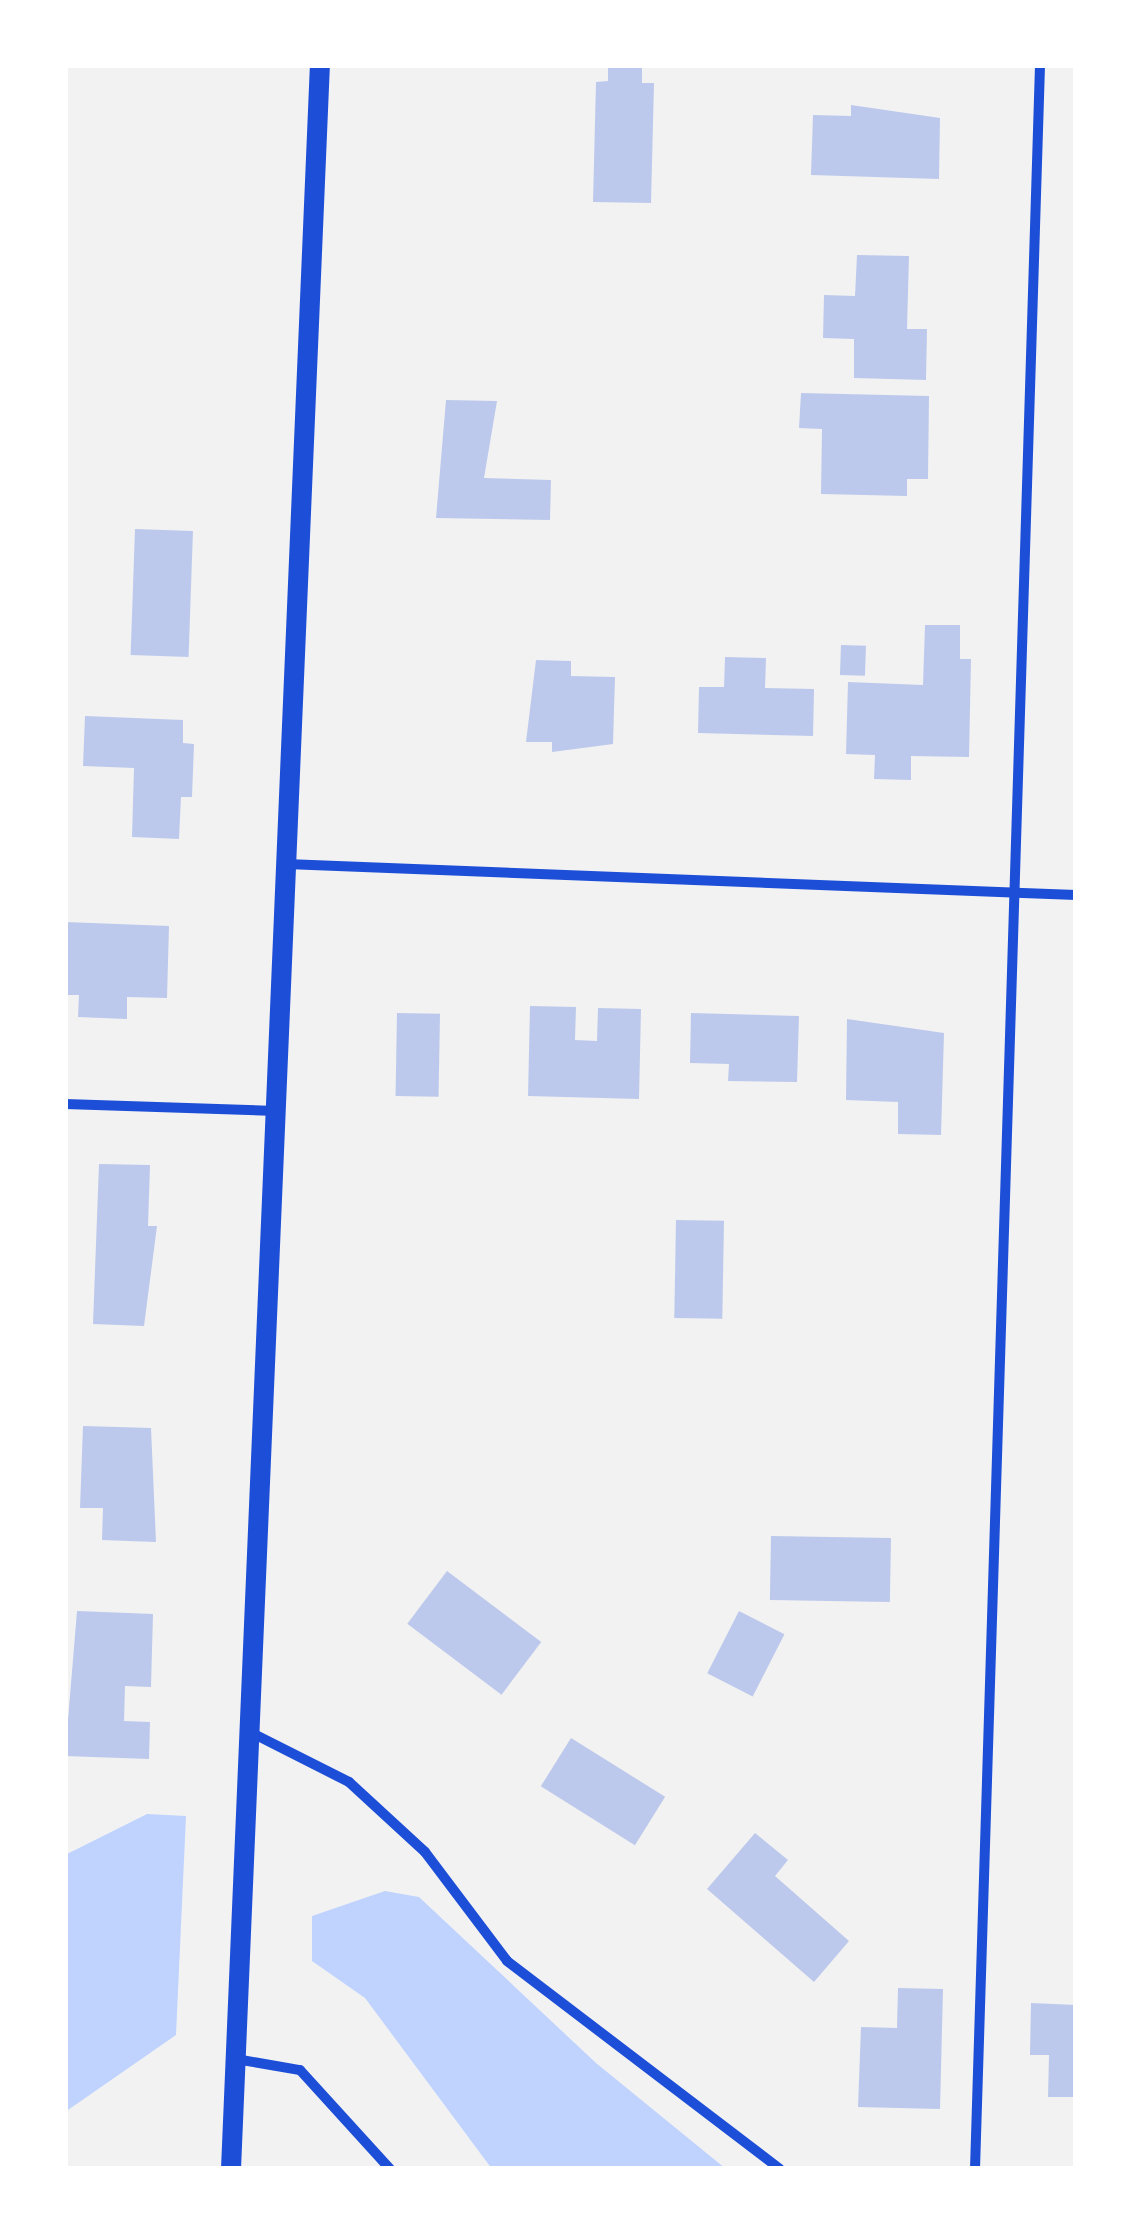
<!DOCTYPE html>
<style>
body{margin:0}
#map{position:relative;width:1141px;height:2234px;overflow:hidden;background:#f2f2f2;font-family:"Nunito Sans",sans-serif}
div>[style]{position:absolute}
.water>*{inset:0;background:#bfd3fe}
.building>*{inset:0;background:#bdc9ec;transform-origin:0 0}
.minor>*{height:10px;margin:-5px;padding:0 5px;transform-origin:5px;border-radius:5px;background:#1d4ed8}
.secondary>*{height:20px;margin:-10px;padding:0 10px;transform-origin:10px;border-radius:10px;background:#1d4ed8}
span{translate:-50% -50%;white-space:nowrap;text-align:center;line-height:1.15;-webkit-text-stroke:8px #fff;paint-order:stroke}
.frame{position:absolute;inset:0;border:68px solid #fff;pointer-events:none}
</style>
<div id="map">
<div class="water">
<div style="clip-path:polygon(147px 1814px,186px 1816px,176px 2035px,65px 2112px,65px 1855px)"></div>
<div style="clip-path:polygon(385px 1891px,419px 1897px,596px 2063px,726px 2169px,492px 2169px,365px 1998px,312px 1961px,312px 1916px)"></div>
</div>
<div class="building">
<div style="clip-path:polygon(608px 65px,642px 65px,642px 83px,654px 83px,651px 203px,593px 202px,596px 82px,608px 81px)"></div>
<div style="clip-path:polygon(851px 105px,940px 118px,939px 179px,811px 175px,813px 115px,851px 116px)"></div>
<div style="clip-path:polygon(857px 255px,909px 256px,907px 329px,927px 329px,926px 380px,854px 378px,854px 339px,823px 338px,824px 295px,855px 296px)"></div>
<div style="clip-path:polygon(801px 393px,929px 396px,928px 479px,907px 479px,907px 496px,821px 494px,822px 429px,799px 428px)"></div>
<div style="clip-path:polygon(446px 400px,497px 401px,484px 478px,551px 480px,550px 520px,436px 518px)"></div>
<div style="left:135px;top:529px;width:58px;height:126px;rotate:2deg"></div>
<div style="clip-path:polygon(925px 625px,960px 625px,960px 659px,971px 659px,969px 757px,911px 756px,911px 780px,874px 779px,875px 755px,846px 754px,848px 682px,923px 685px)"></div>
<div style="left:841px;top:645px;width:25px;height:30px;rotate:2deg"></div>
<div style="clip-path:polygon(725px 657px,766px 658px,765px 688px,814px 689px,813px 736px,698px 733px,699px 687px,724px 687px)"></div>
<div style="clip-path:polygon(536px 660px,571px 661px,571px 676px,615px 677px,613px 744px,552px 752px,552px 742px,526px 742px)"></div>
<div style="clip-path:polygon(85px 716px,183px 720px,183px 743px,194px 744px,192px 797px,181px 797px,179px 839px,132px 837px,134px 768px,83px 766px)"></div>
<div style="clip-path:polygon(65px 922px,169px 926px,167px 998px,127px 997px,127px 1019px,78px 1017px,79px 995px,65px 995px)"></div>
<div style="clip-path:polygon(530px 1006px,576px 1007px,575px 1040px,597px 1041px,598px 1008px,641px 1009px,639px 1099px,528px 1096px)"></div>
<div style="left:397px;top:1013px;width:43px;height:83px;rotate:1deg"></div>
<div style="clip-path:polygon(691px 1013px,799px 1016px,797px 1082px,728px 1081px,729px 1064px,690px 1063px)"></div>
<div style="clip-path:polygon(847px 1019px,944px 1033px,941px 1135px,898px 1134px,898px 1102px,846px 1100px)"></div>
<div style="clip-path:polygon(99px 1164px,150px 1165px,148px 1226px,157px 1226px,144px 1326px,93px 1324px)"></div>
<div style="left:676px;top:1220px;width:48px;height:98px;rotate:1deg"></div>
<div style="clip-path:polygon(83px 1426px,151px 1428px,156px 1542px,102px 1540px,103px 1508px,80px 1508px)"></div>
<div style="left:771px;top:1536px;width:120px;height:64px;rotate:1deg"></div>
<div style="left:447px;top:1571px;width:118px;height:66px;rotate:37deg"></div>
<div style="clip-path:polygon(77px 1611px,153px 1614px,151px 1687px,125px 1686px,124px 1721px,150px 1722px,149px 1759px,65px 1756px)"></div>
<div style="left:739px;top:1611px;width:51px;height:70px;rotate:27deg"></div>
<div style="left:571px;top:1738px;width:111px;height:57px;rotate:32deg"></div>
<div style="clip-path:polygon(755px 1833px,788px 1860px,775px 1876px,849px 1941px,814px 1982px,707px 1889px)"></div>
<div style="clip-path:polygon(898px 1988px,943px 1989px,940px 2109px,858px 2107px,861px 2027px,897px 2028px)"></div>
<div style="clip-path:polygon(1031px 2003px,1076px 2005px,1076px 2097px,1048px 2097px,1049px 2055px,1030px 2055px)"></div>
</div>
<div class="minor">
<div style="left:286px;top:864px;width:791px;rotate:2.25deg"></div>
<div style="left:65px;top:1104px;width:211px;rotate:1.9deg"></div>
<div style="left:250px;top:1732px;width:111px;rotate:26.8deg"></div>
<div style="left:349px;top:1782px;width:103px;rotate:42.6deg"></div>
<div style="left:425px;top:1852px;width:136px;rotate:53deg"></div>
<div style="left:507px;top:1961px;width:343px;rotate:37.3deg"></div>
<div style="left:236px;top:2059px;width:65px;rotate:9.8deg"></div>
<div style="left:300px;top:2070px;width:134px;rotate:47.7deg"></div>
<div style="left:975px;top:2169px;width:2105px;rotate:-88.23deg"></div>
</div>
<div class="secondary">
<div style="left:231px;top:2169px;width:2106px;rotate:-87.58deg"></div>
</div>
<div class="frame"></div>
</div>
